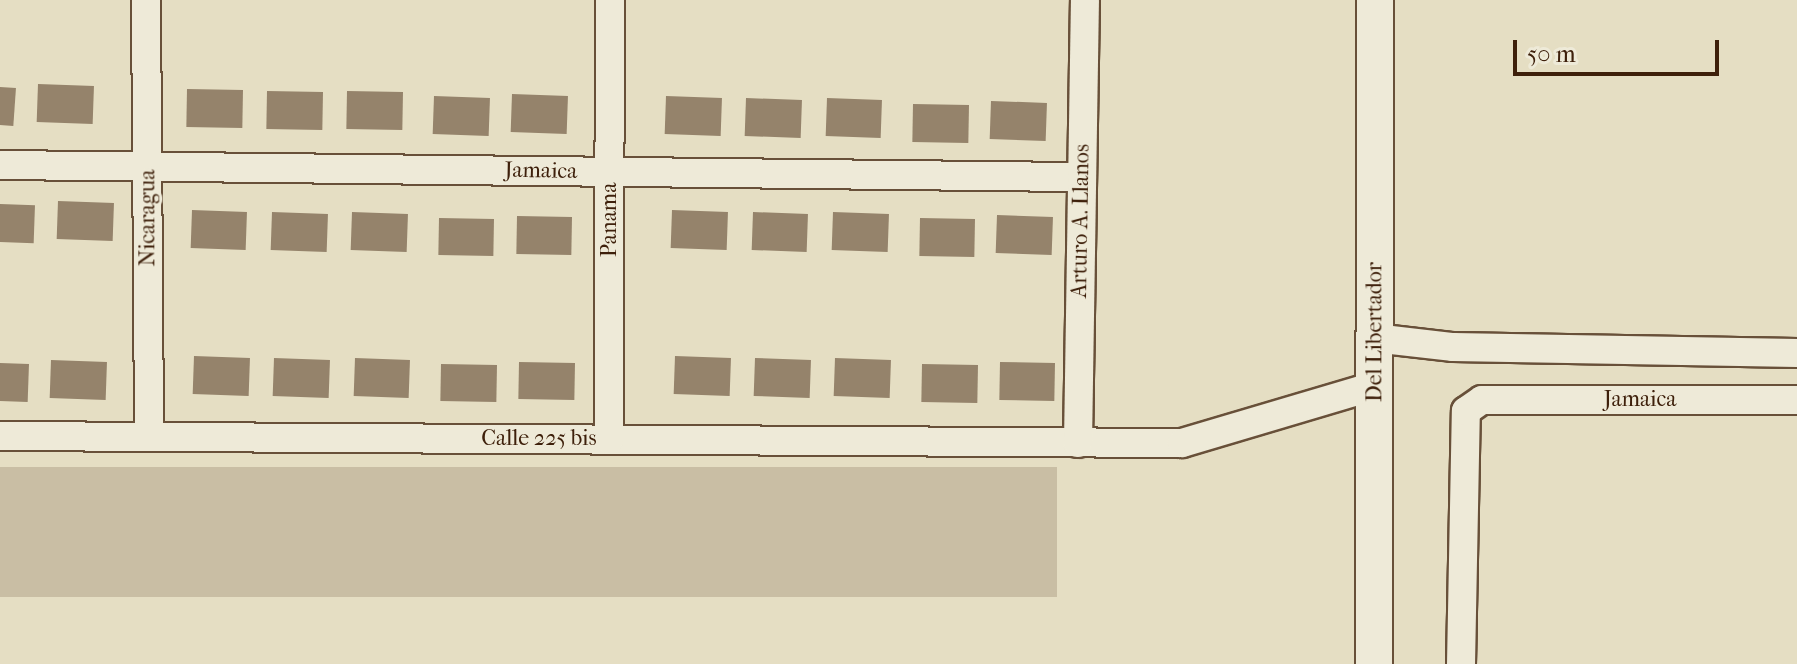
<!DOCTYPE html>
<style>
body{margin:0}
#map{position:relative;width:1797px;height:664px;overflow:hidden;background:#e5dec3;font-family:"IM FELL French Canon",serif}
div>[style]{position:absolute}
.green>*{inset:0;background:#c9bea4;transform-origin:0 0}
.building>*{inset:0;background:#95836b;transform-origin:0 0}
.roads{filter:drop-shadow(2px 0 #685039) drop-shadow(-2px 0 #685039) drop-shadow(0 2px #685039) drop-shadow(0 -2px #685039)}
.minor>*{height:28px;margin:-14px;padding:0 14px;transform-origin:14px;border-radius:14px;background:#eeead8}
.tertiary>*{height:36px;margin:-18px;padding:0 18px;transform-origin:18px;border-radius:18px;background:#eeead8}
span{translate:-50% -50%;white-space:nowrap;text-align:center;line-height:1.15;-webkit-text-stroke:6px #eeead8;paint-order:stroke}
.street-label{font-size:22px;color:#3e200b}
.scale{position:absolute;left:1513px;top:40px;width:206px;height:36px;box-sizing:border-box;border:4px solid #3e200b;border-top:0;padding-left:10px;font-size:24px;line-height:28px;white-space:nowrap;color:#3e200b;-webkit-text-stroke:6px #eeead8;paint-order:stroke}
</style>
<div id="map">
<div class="green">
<div style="left:1057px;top:467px;width:130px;height:1057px;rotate:90deg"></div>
</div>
<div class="building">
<div style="left:38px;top:84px;width:56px;height:38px;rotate:2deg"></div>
<div style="left:0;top:87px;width:16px;height:38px;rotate:4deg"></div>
<div style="left:187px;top:89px;width:56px;height:38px;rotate:1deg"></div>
<div style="left:267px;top:91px;width:56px;height:38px;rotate:1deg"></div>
<div style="left:347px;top:91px;width:56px;height:38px;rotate:1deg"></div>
<div style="left:512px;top:94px;width:56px;height:38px;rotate:2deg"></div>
<div style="left:434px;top:96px;width:56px;height:38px;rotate:2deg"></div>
<div style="left:666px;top:96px;width:56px;height:38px;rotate:2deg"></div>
<div style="left:746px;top:98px;width:56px;height:38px;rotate:2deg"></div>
<div style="left:827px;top:98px;width:55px;height:38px;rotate:2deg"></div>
<div style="left:991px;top:101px;width:56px;height:38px;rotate:2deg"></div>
<div style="left:913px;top:104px;width:56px;height:38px;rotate:1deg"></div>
<div style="left:58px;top:201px;width:56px;height:38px;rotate:2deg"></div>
<div style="left:0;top:204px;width:35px;height:38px;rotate:2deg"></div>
<div style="left:192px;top:210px;width:55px;height:38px;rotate:2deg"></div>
<div style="left:672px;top:210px;width:56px;height:38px;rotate:2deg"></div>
<div style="left:272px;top:212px;width:56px;height:38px;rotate:2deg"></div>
<div style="left:352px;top:212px;width:56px;height:38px;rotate:2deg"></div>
<div style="left:753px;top:212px;width:55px;height:38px;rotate:2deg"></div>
<div style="left:833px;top:212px;width:56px;height:38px;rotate:2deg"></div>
<div style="left:997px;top:215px;width:56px;height:38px;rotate:2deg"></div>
<div style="left:517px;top:216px;width:55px;height:38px;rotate:1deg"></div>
<div style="left:439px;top:218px;width:55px;height:37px;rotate:1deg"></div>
<div style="left:920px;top:218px;width:55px;height:38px;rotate:1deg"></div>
<div style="left:194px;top:356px;width:56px;height:38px;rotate:2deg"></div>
<div style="left:675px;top:356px;width:56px;height:38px;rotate:2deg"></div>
<div style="left:274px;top:358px;width:56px;height:38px;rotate:2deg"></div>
<div style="left:355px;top:358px;width:55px;height:38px;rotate:2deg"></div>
<div style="left:755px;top:358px;width:56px;height:38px;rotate:2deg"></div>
<div style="left:835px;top:358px;width:56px;height:38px;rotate:2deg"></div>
<div style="left:51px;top:360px;width:56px;height:38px;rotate:2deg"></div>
<div style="left:519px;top:362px;width:56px;height:37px;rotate:1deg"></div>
<div style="left:1000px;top:362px;width:55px;height:38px;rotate:1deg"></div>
<div style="left:0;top:363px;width:29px;height:38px;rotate:2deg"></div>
<div style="left:441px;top:364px;width:56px;height:37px;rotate:1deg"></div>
<div style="left:922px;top:364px;width:56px;height:38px;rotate:1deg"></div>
</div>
<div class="roads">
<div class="minor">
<div style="left:146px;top:0;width:437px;rotate:89.6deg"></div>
<div style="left:0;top:165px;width:1082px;rotate:0.64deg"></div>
<div style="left:1374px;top:338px;width:80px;rotate:6.5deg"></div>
<div style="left:1453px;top:347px;width:344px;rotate:1deg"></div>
<div style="left:0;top:436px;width:1182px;rotate:0.34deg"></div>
<div style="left:1182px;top:443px;width:201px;rotate:-16.5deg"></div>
<div style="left:609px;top:440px;width:440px;rotate:-89.9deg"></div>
<div style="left:1078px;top:443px;width:443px;rotate:-89.1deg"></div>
<div style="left:1461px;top:664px;width:253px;rotate:-88.9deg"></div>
<div style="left:1466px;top:411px;width:19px;rotate:-35deg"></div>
<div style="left:1482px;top:400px;width:315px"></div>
</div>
<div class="tertiary">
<div style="left:1374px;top:664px;width:664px;rotate:-89.91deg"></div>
</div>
</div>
<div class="street-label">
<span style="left:541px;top:171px;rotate:1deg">Jamaica</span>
<span style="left:148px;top:218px;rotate:-90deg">Nicaragua</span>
<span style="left:610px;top:220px;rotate:-90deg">Panama</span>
<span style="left:1081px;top:221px;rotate:-89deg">Arturo A. Llanos</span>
<span style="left:1375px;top:332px;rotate:-90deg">Del Libertador</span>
<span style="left:1640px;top:400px">Jamaica</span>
<span style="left:539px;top:439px">Calle 225 bis</span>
</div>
<div class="scale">50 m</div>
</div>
